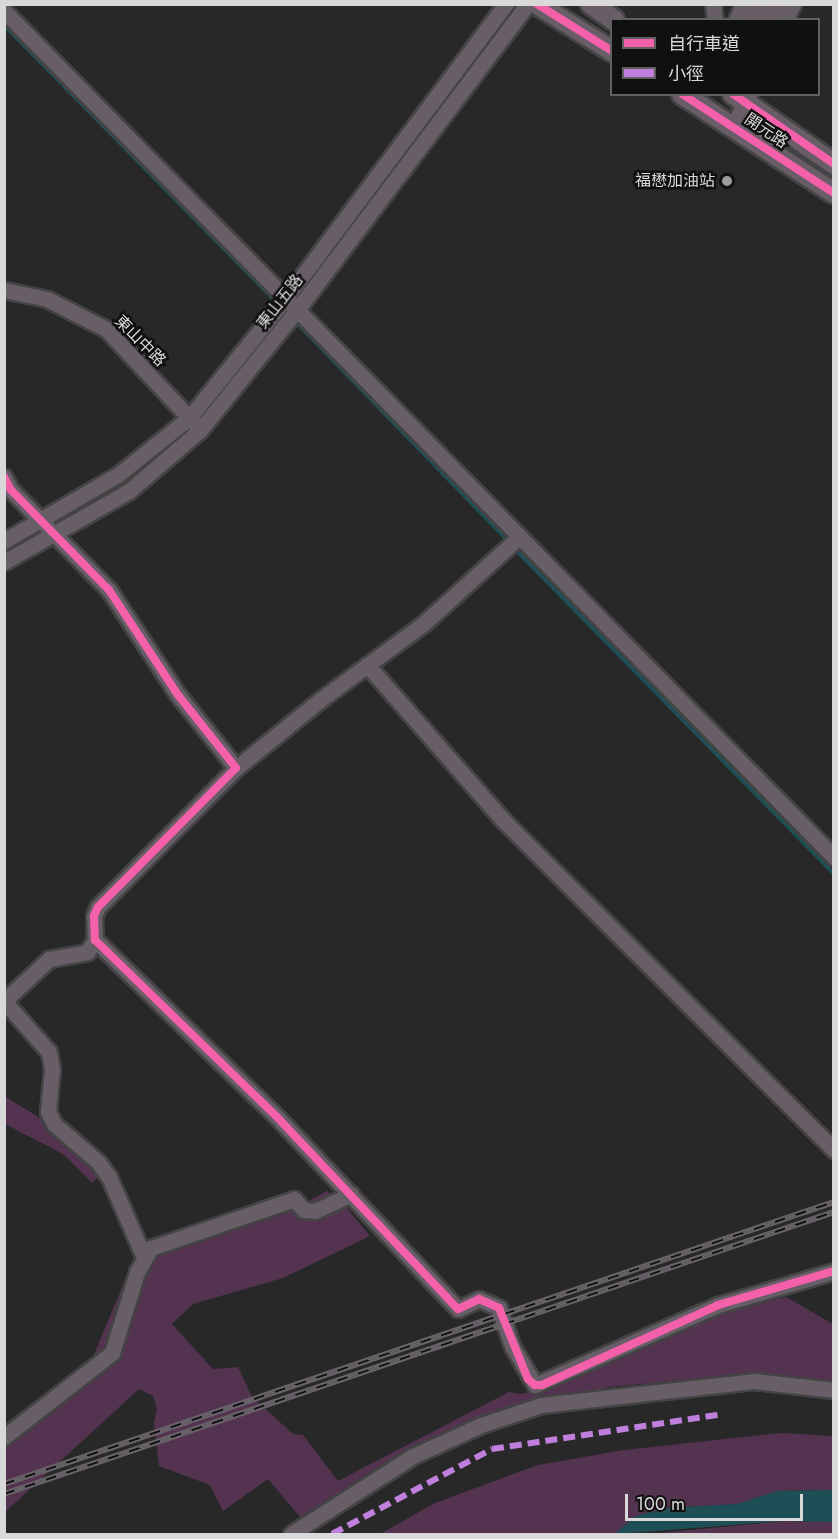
<!DOCTYPE html>
<meta charset="utf-8">
<style>
body{margin:0}
#map{position:relative;width:838px;height:1539px;overflow:hidden;background:#282828;font-family:Jost,"Noto Sans TC",sans-serif}
div>[style]{position:absolute}
.green>*{inset:0;background:#533350}
.water>*{inset:0;background:#1e4f56}
.stream>*{height:4px;margin:-2px;padding:0 2px;transform-origin:2px;border-radius:2px;background:#1e4f56}
.roads{filter:drop-shadow(2px 0 #444) drop-shadow(-2px 0 #444) drop-shadow(0 2px #444) drop-shadow(0 -2px #444)}
.minor>*{height:15px;margin:-7.5px;padding:0 7.5px;transform-origin:7.5px;border-radius:7.5px;background:#685e67}
.major>*{height:20px;margin:-10px;padding:0 10px;transform-origin:10px;border-radius:10px;background:#695e68}
.rail>*{height:6px;margin-top:-3px;transform-origin:0;background:repeating-linear-gradient(90deg,#111011 0 11px,#696469 0 22px);box-sizing:border-box;border-block:2px solid #696469}
.quiet>*{height:6px;margin-top:-3px;transform-origin:0;background:repeating-linear-gradient(90deg,#c07fdc 0 12px,transparent 0 18px)}
.cycleway>*{height:8px;margin:-4px;padding:0 4px;transform-origin:4px;border-radius:4px;background:#f560ab}
.dots>*{width:16px;height:16px;translate:-50% -50%;box-sizing:border-box;border:3px solid #111011;border-radius:50%}
span{translate:-50% -50%;white-space:nowrap;text-align:center;line-height:1.15;-webkit-text-stroke:5px #111011;paint-order:stroke}
.street-label{font-size:16px;color:#dad9da}
.poi-label{font-size:16px;color:#dad9da}
.right{translate:-100% -50%;text-align:right}
.frame{position:absolute;inset:0;border:6px solid #dad9da;pointer-events:none}
.legend{position:absolute;left:610px;top:18px;width:210px;height:78px;box-sizing:border-box;background:#111011;border:2px solid #616061;margin:0;padding:8px 10px;list-style:none;font-size:18px;color:#dad9da}
.legend li{display:flex;align-items:center;gap:12px;height:30px}
.legend b{width:30px;border:2px solid #616061}
.scale{position:absolute;left:625px;top:1494px;width:178px;height:27px;box-sizing:border-box;border:3px solid #dad9da;border-top:0;padding-left:8px;font-size:18px;line-height:21px;white-space:nowrap;color:#dad9da;-webkit-text-stroke:4px #111011;paint-order:stroke}
</style>
<div id="map">
<div class="green">
<div style="clip-path:polygon(4px 1096px,45px 1121px,109px 1166px,92px 1183px,63px 1154px,5px 1124px)"></div>
<div style="clip-path:polygon(327px 1191px,346px 1207px,370px 1236px,283px 1278px,193px 1304px,172px 1324px,213px 1369px,238px 1367px,252px 1397px,293px 1434px,303px 1435px,338px 1481px,509px 1392px,521px 1394px,549px 1387px,722px 1310px,786px 1297px,833px 1324px,833px 1384px,741px 1375px,609px 1387px,486px 1417px,371px 1471px,301px 1518px,268px 1479px,223px 1511px,210px 1485px,159px 1466px,154px 1422px,157px 1409px,153px 1396px,139px 1389px,5px 1512px,5px 1446px,82px 1384px,127px 1275px,145px 1256px,282px 1200px,298px 1207px)"></div>
<div style="clip-path:polygon(781px 1433px,833px 1436px,833px 1490px,777px 1491px,737px 1504px,667px 1508px,636px 1516px,615px 1534px,380px 1534px,435px 1503px,538px 1465px,624px 1450px)"></div>
<div style="clip-path:polygon(784px 1521px,833px 1522px,833px 1534px,649px 1534px)"></div>
</div>
<div class="water">
<div style="clip-path:polygon(833px 1490px,833px 1522px,784px 1521px,615px 1534px,636px 1516px,667px 1508px,737px 1504px,777px 1491px)"></div>
</div>
<div class="stream">
<div style="left:4px;top:25px;width:381px;rotate:45.5deg"></div>
<div style="left:298px;top:324px;width:302px;rotate:45.9deg"></div>
<div style="left:513px;top:547px;width:458px;rotate:45.5deg"></div>
</div>
<div class="roads">
<div class="minor">
<div style="left:713px;top:4px;width:16px;rotate:83deg"></div>
<div style="left:4px;top:11px;width:1185px;rotate:45.55deg"></div>
<div style="left:736px;top:20px;width:17px;rotate:-66deg"></div>
<div style="left:785px;top:20px;width:18px;rotate:-63deg"></div>
<div style="left:733px;top:126px;width:36px;rotate:-63deg"></div>
<div style="left:4px;top:290px;width:44px;rotate:11.8deg"></div>
<div style="left:47px;top:299px;width:66px;rotate:27deg"></div>
<div style="left:106px;top:329px;width:129px;rotate:46.9deg"></div>
<div style="left:4px;top:477px;width:15px;rotate:62deg"></div>
<div style="left:11px;top:490px;width:140px;rotate:45.6deg"></div>
<div style="left:109px;top:590px;width:126px;rotate:56.7deg"></div>
<div style="left:178px;top:695px;width:93px;rotate:51.5deg"></div>
<div style="left:519px;top:537px;width:130px;rotate:137.8deg"></div>
<div style="left:423px;top:624px;width:128px;rotate:143.6deg"></div>
<div style="left:320px;top:700px;width:108px;rotate:141deg"></div>
<div style="left:236px;top:768px;width:196px;rotate:134.8deg"></div>
<div style="left:98px;top:907px;width:10px;rotate:114deg"></div>
<div style="left:94px;top:916px;width:24px;rotate:88deg"></div>
<div style="left:95px;top:940px;width:254px;rotate:44.2deg"></div>
<div style="left:277px;top:1117px;width:264px;rotate:46.7deg"></div>
<div style="left:458px;top:1309px;width:23px;rotate:-25deg"></div>
<div style="left:479px;top:1299px;width:22px;rotate:24deg"></div>
<div style="left:499px;top:1308px;width:40px;rotate:71.1deg"></div>
<div style="left:512px;top:1346px;width:45px;rotate:59.5deg"></div>
<div style="left:535px;top:1385px;width:200px;rotate:-23.6deg"></div>
<div style="left:718px;top:1305px;width:121px;rotate:-16.3deg"></div>
<div style="left:4px;top:541px;width:133px;rotate:-30.2deg"></div>
<div style="left:119px;top:474px;width:90px;rotate:-38.7deg"></div>
<div style="left:189px;top:418px;width:153px;rotate:-51.1deg"></div>
<div style="left:285px;top:299px;width:369px;rotate:-53.2deg"></div>
<div style="left:4px;top:562px;width:144px;rotate:-29.6deg"></div>
<div style="left:129px;top:491px;width:94px;rotate:-40.7deg"></div>
<div style="left:200px;top:430px;width:154px;rotate:-51.1deg"></div>
<div style="left:297px;top:310px;width:383px;rotate:-53deg"></div>
<div style="left:369px;top:667px;width:202px;rotate:48.8deg"></div>
<div style="left:502px;top:819px;width:469px;rotate:44.9deg"></div>
<div style="left:4px;top:1001px;width:68px;rotate:48.6deg"></div>
<div style="left:49px;top:1052px;width:17px;rotate:80deg"></div>
<div style="left:52px;top:1069px;width:43px;rotate:95.3deg"></div>
<div style="left:48px;top:1112px;width:13px;rotate:63deg"></div>
<div style="left:54px;top:1124px;width:58px;rotate:40.8deg"></div>
<div style="left:98px;top:1162px;width:19px;rotate:54deg"></div>
<div style="left:109px;top:1177px;width:85px;rotate:66.4deg"></div>
<div style="left:4px;top:1001px;width:62px;rotate:-43deg"></div>
<div style="left:49px;top:959px;width:39px;rotate:-10deg"></div>
<div style="left:87px;top:952px;width:14px;rotate:-56deg"></div>
<div style="left:4px;top:1437px;width:137px;rotate:-37.9deg"></div>
<div style="left:112px;top:1353px;width:85px;rotate:-72.8deg"></div>
<div style="left:137px;top:1272px;width:28px;rotate:-60deg"></div>
<div style="left:151px;top:1248px;width:151px;rotate:-18.9deg"></div>
<div style="left:294px;top:1199px;width:15px;rotate:48deg"></div>
<div style="left:304px;top:1210px;width:11px;rotate:5deg"></div>
<div style="left:315px;top:1211px;width:40px;rotate:-25deg"></div>
<div style="left:291px;top:1534px;width:145px;rotate:-32.6deg"></div>
<div style="left:413px;top:1456px;width:75px;rotate:-24.5deg"></div>
<div style="left:481px;top:1425px;width:63px;rotate:-18.4deg"></div>
<div style="left:541px;top:1405px;width:214px;rotate:-6.4deg"></div>
<div style="left:754px;top:1381px;width:81px;rotate:6.4deg"></div>
</div>
<div class="major">
<div style="left:537px;top:4px;width:89px;rotate:32.1deg"></div>
<div style="left:591px;top:4px;width:28px;rotate:35deg"></div>
<div style="left:751px;top:20px;width:17px;rotate:-66deg"></div>
<div style="left:770px;top:20px;width:17px;rotate:-66deg"></div>
<div style="left:682px;top:94px;width:181px;rotate:33.1deg"></div>
<div style="left:733px;top:94px;width:123px;rotate:34.7deg"></div>
</div>
</div>
<div class="rail">
<div style="left:4px;top:1484px;width:877px;rotate:-18.77deg"></div>
<div style="left:4px;top:1494px;width:877px;rotate:-18.77deg"></div>
</div>
<div class="quiet">
<div style="left:332px;top:1534px;width:181px;rotate:-28deg"></div>
<div style="left:492px;top:1449px;width:234px;rotate:-8.6deg"></div>
</div>
<div class="cycleway">
<div style="left:537px;top:4px;width:89px;rotate:32.1deg"></div>
<div style="left:682px;top:94px;width:181px;rotate:33.1deg"></div>
<div style="left:733px;top:94px;width:123px;rotate:34.7deg"></div>
<div style="left:4px;top:477px;width:15px;rotate:62deg"></div>
<div style="left:11px;top:490px;width:140px;rotate:45.6deg"></div>
<div style="left:109px;top:590px;width:126px;rotate:56.7deg"></div>
<div style="left:178px;top:695px;width:93px;rotate:51.5deg"></div>
<div style="left:236px;top:768px;width:196px;rotate:134.8deg"></div>
<div style="left:98px;top:907px;width:10px;rotate:114deg"></div>
<div style="left:94px;top:916px;width:24px;rotate:88deg"></div>
<div style="left:95px;top:940px;width:254px;rotate:44.2deg"></div>
<div style="left:277px;top:1117px;width:264px;rotate:46.7deg"></div>
<div style="left:458px;top:1309px;width:23px;rotate:-25deg"></div>
<div style="left:479px;top:1299px;width:22px;rotate:24deg"></div>
<div style="left:499px;top:1308px;width:77px;rotate:67.8deg"></div>
<div style="left:528px;top:1379px;width:9px;rotate:41deg"></div>
<div style="left:535px;top:1385px;width:7px"></div>
<div style="left:542px;top:1385px;width:193px;rotate:-24.4deg"></div>
<div style="left:718px;top:1305px;width:121px;rotate:-16.3deg"></div>
</div>
<div class="dots">
<div style="left:727px;top:181px;background:#9c9b9c"></div>
</div>
<div class="street-label">
<span style="left:766px;top:131px;rotate:34deg">開元路</span>
<span style="left:280px;top:302px;rotate:-52deg">東山五路</span>
<span style="left:140px;top:341px;rotate:45deg">東山中路</span>
</div>
<div class="poi-label">
<span class="right" style="left:715px;top:181px">福懋加油站</span>
</div>
<div class="frame"></div>
<ul class="legend">
<li><b style="height:8px;background:#f560ab"></b>自行車道</li>
<li><b style="height:8px;background:#c07fdc"></b>小徑</li>
</ul>
<div class="scale">100 m</div>
</div>
